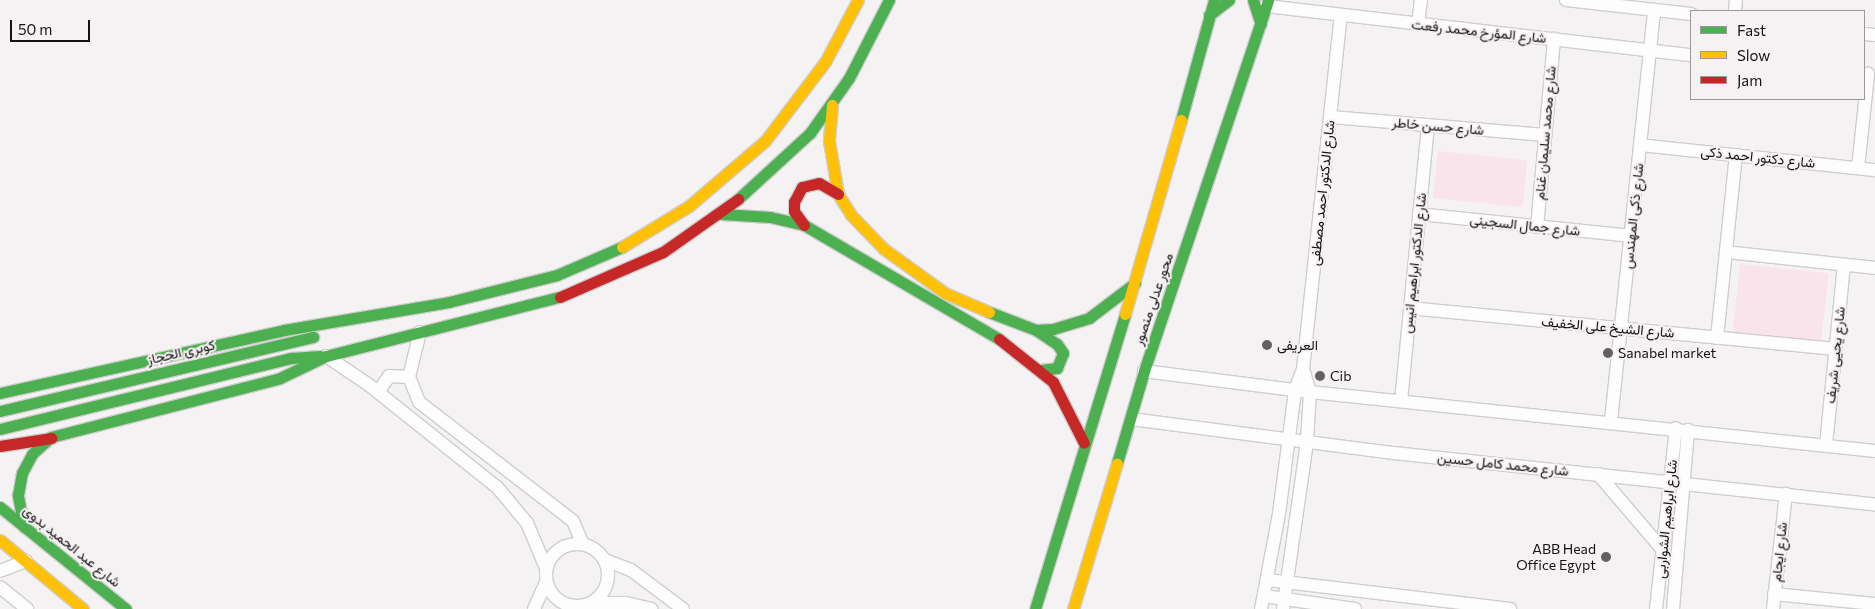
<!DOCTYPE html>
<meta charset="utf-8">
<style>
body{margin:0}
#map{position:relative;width:1875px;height:609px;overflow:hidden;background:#f5f2f3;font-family:Commissioner,Vazirmatn,sans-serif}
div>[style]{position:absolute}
.green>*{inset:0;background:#fae4eb;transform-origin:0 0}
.roads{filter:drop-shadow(1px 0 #cfcdce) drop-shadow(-1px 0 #cfcdce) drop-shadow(0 1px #cfcdce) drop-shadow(0 -1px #cfcdce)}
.street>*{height:12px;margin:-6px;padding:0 6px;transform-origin:6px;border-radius:6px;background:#fefdfd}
.street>.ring{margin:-6px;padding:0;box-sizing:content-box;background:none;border:12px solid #fefdfd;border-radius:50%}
.fast>*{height:11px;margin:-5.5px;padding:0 5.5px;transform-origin:5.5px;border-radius:5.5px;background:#4caf50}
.slow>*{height:11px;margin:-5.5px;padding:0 5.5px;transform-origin:5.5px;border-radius:5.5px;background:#ffc107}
.jam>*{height:11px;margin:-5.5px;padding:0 5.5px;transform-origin:5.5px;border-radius:5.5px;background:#c62828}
.dots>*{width:14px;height:14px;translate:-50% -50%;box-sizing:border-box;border:2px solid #f6f1f3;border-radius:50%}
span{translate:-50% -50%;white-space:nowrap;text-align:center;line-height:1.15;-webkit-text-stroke:4px #f6f1f3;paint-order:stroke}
.street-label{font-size:14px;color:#141213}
.poi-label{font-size:14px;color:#141213}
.left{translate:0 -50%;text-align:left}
.right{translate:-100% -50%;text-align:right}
.legend{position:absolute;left:1690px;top:10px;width:175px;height:90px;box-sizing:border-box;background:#f6f1f3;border:1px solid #9c9899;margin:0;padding:6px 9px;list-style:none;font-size:15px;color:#141213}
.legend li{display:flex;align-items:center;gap:10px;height:25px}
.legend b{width:25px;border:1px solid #9c9899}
.scale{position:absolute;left:10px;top:20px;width:80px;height:22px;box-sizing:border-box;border:2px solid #141213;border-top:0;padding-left:6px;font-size:15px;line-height:18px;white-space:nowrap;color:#141213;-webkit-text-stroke:4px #f6f1f3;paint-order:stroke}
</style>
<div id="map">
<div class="green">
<div style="left:1438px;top:151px;width:90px;height:47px;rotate:6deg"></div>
<div style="left:1740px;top:264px;width:89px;height:70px;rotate:6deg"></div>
</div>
<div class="roads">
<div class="street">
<div style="left:1566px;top:0;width:126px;rotate:6.4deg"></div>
<div style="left:1266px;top:6px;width:428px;rotate:6.6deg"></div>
<div style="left:1735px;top:11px;width:11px;rotate:-85deg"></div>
<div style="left:1418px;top:24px;width:24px;rotate:-83deg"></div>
<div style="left:1864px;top:34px;width:11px;rotate:5deg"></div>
<div style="left:1331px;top:117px;width:215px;rotate:4.8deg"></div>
<div style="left:1640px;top:145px;width:236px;rotate:6.1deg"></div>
<div style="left:1858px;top:168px;width:95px;rotate:-83.9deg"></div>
<div style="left:1419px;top:214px;width:213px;rotate:5.9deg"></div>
<div style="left:1537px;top:227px;width:189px;rotate:-84.8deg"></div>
<div style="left:1726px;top:252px;width:150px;rotate:6.1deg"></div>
<div style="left:1410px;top:308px;width:427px;rotate:5.5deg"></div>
<div style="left:420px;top:332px;width:46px;rotate:103.7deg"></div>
<div style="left:409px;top:377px;width:27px;rotate:68deg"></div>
<div style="left:419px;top:402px;width:195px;rotate:37.7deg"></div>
<div style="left:573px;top:521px;width:25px;rotate:67deg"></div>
<div style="left:1717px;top:338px;width:184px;rotate:-84.1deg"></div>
<div style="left:326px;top:356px;width:52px;rotate:34deg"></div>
<div style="left:369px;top:385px;width:164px;rotate:38.6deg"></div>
<div style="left:497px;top:487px;width:47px;rotate:50.2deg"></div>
<div style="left:527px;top:523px;width:49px;rotate:67.1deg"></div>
<div style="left:1144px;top:371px;width:167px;rotate:7.2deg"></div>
<div style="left:1310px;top:392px;width:568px;rotate:5.96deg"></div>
<div style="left:378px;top:392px;width:19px;rotate:-55deg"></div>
<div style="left:389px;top:376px;width:20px;rotate:3deg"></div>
<div style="left:1401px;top:401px;width:277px;rotate:-84.4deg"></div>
<div style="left:1131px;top:419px;width:265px;rotate:7.4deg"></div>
<div style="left:1394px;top:453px;width:484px;rotate:6.1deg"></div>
<div style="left:1611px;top:421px;width:413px;rotate:-84deg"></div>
<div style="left:1826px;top:445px;width:181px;rotate:-84.3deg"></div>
<div style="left:1598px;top:474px;width:100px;rotate:49.5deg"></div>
<div class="ring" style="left:546px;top:544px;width:50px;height:50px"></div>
<div style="left:605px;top:560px;width:28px;rotate:21deg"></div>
<div style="left:631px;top:570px;width:65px;rotate:36.9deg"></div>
<div style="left:0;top:571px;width:28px;rotate:-21deg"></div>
<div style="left:1268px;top:580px;width:244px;rotate:6.8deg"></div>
<div style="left:0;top:587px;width:35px;rotate:39deg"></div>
<div style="left:1774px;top:594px;width:101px;rotate:5.7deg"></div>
<div style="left:1264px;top:596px;width:92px;rotate:8.1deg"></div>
<div style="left:591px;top:603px;width:35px"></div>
<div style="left:626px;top:603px;width:26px;rotate:13deg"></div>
<div style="left:534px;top:609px;width:30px;rotate:-66deg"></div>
<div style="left:1261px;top:609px;width:97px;rotate:-79.3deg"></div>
<div style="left:1279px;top:514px;width:125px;rotate:-82.6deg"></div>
<div style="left:1295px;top:390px;width:22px;rotate:-69deg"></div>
<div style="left:1303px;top:369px;width:355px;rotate:-83.9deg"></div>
<div style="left:1283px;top:609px;width:169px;rotate:-81.8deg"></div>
<div style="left:1307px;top:442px;width:50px;rotate:-86.6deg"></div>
<div style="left:1310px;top:392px;width:24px;rotate:-107deg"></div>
<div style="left:1656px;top:609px;width:182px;rotate:-83.7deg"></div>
<div style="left:1673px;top:609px;width:180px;rotate:-85.2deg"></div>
<div style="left:1773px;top:609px;width:116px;rotate:-83.6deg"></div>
</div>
<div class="fast">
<div style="left:1253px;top:0;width:25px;rotate:72deg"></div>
<div style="left:1209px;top:15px;width:25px;rotate:-37deg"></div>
<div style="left:1181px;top:120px;width:124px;rotate:-74.6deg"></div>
<div style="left:738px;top:199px;width:98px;rotate:-42.5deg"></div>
<div style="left:810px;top:133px;width:67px;rotate:-54.7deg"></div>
<div style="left:849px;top:78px;width:88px;rotate:-62.9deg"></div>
<div style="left:721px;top:214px;width:49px;rotate:3.5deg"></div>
<div style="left:770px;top:217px;width:35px;rotate:13deg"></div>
<div style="left:804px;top:225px;width:226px;rotate:30.3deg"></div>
<div style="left:989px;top:312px;width:50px;rotate:21deg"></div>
<div style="left:1036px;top:330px;width:17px;rotate:-3deg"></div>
<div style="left:1053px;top:329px;width:38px;rotate:-17deg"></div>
<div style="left:1089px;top:318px;width:58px;rotate:-37.3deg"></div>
<div style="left:1036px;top:330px;width:25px;rotate:34deg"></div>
<div style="left:1057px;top:344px;width:11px;rotate:56deg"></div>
<div style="left:1063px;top:353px;width:16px;rotate:112deg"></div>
<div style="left:1057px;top:368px;width:16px;rotate:173deg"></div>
<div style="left:0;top:393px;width:291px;rotate:-12.5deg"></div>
<div style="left:284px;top:330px;width:167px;rotate:-9.6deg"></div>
<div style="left:449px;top:302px;width:111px;rotate:-14deg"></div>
<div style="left:557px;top:275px;width:71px;rotate:-23.3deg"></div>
<div style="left:0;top:411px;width:322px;rotate:-13.3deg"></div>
<div style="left:0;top:429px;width:301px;rotate:-13.7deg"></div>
<div style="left:292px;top:358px;width:28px;rotate:-4deg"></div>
<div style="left:1117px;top:463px;width:96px;rotate:-73.6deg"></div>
<div style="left:1144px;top:371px;width:391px;rotate:-71.5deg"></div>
<div style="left:0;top:507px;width:162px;rotate:39deg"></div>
<div style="left:24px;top:527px;width:33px;rotate:-101deg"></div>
<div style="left:18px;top:495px;width:22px;rotate:-80deg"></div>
<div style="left:22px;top:473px;width:21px;rotate:-62deg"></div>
<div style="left:32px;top:454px;width:25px;rotate:-42deg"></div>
<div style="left:51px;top:437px;width:236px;rotate:-14.4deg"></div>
<div style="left:280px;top:378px;width:51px;rotate:-25.6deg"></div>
<div style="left:326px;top:356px;width:241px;rotate:-14.2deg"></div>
<div style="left:1035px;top:609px;width:308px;rotate:-73deg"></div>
</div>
<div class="slow">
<div style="left:832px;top:105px;width:36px;rotate:95deg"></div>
<div style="left:829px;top:141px;width:54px;rotate:80.4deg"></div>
<div style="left:838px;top:194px;width:25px;rotate:58deg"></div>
<div style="left:851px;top:215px;width:47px;rotate:45.9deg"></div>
<div style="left:884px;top:249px;width:75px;rotate:35.8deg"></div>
<div style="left:945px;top:293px;width:48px;rotate:23.4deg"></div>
<div style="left:622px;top:247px;width:79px;rotate:-31.5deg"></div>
<div style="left:689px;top:206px;width:100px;rotate:-40.5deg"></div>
<div style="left:765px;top:141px;width:99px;rotate:-52.8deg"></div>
<div style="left:825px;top:62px;width:70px;rotate:-62deg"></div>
<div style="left:1125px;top:314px;width:202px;rotate:-73.9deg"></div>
<div style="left:0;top:540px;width:108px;rotate:39.7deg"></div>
<div style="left:1073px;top:609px;width:152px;rotate:-73.2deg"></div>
</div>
<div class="jam">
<div style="left:804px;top:225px;width:17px;rotate:-126deg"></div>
<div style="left:794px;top:211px;width:9px;rotate:-90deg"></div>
<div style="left:794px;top:202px;width:17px;rotate:-62deg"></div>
<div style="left:802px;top:187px;width:17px;rotate:-13deg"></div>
<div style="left:819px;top:183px;width:22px;rotate:30deg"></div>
<div style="left:560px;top:297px;width:112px;rotate:-23.6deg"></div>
<div style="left:663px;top:252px;width:92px;rotate:-35.2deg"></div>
<div style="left:999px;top:339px;width:69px;rotate:38.5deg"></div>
<div style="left:1053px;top:382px;width:68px;rotate:63.1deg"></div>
<div style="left:0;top:446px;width:52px;rotate:-8.9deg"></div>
</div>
</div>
<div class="dots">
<div style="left:1267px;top:345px;background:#636061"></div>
<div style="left:1608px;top:353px;background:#636061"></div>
<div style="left:1320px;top:376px;background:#636061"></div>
<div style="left:1606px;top:557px;background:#636061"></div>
</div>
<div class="street-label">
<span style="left:1479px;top:31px;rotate:6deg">شارع المؤرخ محمد رفعت</span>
<span style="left:1438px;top:126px;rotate:5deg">شارع حسن خاطر</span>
<span style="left:1545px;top:133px;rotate:-85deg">شارع محمد سليمان غنام</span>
<span style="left:1758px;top:157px;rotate:6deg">شارع دكتور احمد ذكى</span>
<span style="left:1322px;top:193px;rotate:-84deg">شارع الدكتور احمد مصطفى</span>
<span style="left:1633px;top:216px;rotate:-84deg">شارع ذكى المهندس</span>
<span style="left:1525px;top:225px;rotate:6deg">شارع جمال السجينى</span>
<span style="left:1414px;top:263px;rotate:-84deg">شارع الدكتور ابراهيم انيس</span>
<span style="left:1153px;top:299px;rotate:-71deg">محور عدلى منصور</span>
<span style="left:1608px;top:327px;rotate:5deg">شارع الشيخ على الخفيف</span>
<span style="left:181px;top:352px;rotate:-13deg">كوبرى الحجاز</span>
<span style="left:1835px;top:355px;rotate:-84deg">شارع يحيى شريف</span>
<span style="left:1503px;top:464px;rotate:6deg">شارع محمد كامل حسين</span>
<span style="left:1666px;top:519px;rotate:-84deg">شارع ابراهيم الشواربى</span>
<span style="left:72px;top:546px;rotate:39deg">شارع عبد الحميد بدوى</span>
<span style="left:1779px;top:552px;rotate:-84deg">شارع ايجام</span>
</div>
<div class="poi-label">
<span class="left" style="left:1277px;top:345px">العريفى</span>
<span class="left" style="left:1618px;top:353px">Sanabel market</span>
<span class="left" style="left:1330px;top:376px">Cib</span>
<span class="right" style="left:1596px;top:557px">ABB Head<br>Office Egypt</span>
</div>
<ul class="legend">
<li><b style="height:6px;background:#4caf50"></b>Fast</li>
<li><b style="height:6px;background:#ffc107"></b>Slow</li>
<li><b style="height:6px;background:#c62828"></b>Jam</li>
</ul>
<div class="scale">50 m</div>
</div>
